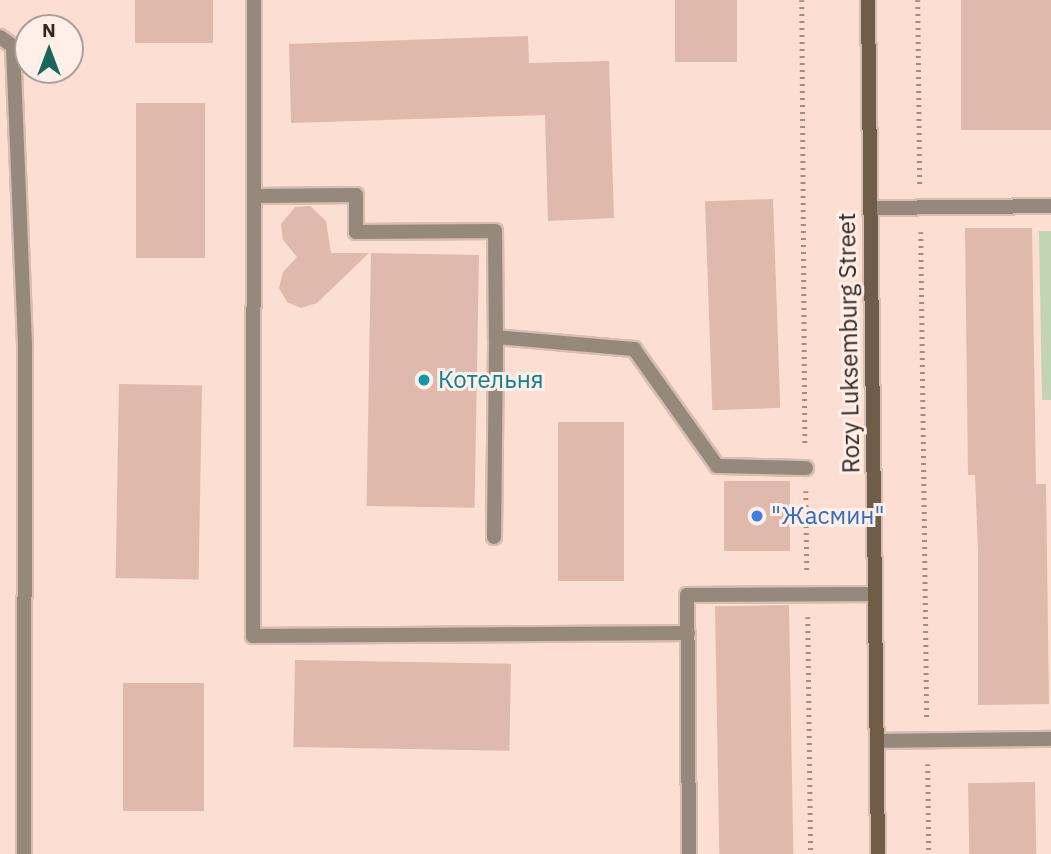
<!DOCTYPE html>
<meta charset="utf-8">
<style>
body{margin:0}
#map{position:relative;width:1051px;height:854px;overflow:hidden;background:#fdded3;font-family:"IBM Plex Sans",sans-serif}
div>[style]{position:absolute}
.green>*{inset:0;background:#c3d4b2}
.building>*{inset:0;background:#deb9ac;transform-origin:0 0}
.path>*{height:4.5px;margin-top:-2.25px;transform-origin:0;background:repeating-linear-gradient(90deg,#a38c83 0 2px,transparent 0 7px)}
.roads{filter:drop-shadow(2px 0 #d8bdb3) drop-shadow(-2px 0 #d8bdb3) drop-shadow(0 2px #d8bdb3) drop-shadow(0 -2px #d8bdb3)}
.lane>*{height:14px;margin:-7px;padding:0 7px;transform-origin:7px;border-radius:7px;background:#95897c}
.secondary>*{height:14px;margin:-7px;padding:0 7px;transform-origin:7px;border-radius:7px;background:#6f5d4a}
.dots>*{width:19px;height:19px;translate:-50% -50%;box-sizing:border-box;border:4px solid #ffefe9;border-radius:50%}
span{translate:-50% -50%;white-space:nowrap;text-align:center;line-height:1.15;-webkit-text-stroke:6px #ffefe9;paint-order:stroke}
.street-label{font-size:24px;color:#32241f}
.culture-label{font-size:24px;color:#0d838f}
.left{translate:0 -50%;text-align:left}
.shop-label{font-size:24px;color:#366cbe}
.north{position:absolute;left:14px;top:14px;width:70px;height:70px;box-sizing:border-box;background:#ffefe9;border:2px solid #ad9e98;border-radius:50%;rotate:0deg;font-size:19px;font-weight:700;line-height:28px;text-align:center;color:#32241f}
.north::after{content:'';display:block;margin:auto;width:24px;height:32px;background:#1a655c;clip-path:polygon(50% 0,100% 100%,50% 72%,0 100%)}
</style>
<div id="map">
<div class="green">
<div style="clip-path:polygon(1039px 231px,1051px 231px,1051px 400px,1042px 400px)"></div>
</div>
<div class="building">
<div style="left:135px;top:0;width:78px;height:43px"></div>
<div style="left:675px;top:0;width:62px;height:62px"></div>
<div style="left:961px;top:0;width:90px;height:130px"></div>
<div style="clip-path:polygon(528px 36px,529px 63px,609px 61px,614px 218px,548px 221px,545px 115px,291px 123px,289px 44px)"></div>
<div style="left:136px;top:103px;width:69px;height:155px"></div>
<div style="left:773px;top:199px;width:209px;height:68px;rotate:88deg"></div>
<div style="clip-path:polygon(310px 206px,326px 221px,331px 253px,369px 253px,317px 303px,301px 308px,287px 302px,279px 288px,283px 272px,297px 257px,283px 240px,281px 224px,295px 207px)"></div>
<div style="clip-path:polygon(965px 228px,1032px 228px,1036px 484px,1046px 484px,1049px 704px,978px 705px,978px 551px,975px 475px,968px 475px)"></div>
<div style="left:371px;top:253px;width:108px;height:253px;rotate:1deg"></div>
<div style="left:119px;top:384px;width:83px;height:194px;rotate:1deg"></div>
<div style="left:558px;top:422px;width:66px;height:159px"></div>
<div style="left:724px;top:481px;width:66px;height:70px"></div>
<div style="left:789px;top:605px;width:249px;height:74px;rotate:89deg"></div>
<div style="left:295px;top:660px;width:216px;height:87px;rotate:1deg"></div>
<div style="left:123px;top:683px;width:81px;height:128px"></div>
<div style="left:1035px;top:782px;width:72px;height:67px;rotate:89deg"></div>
</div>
<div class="path">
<div style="left:802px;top:0;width:444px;rotate:89.6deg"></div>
<div style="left:918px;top:0;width:185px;rotate:89.4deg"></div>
<div style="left:921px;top:232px;width:485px;rotate:89.3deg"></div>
<div style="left:806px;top:491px;width:79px;rotate:89.3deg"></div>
<div style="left:808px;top:617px;width:237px;rotate:89.3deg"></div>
<div style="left:928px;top:764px;width:90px;rotate:89.4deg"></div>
</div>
<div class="roads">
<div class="lane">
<div style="left:254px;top:0;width:636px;rotate:90.09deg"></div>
<div style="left:253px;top:636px;width:435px;rotate:-0.4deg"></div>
<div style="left:0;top:37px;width:16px;rotate:35deg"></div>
<div style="left:13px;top:46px;width:301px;rotate:87.7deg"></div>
<div style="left:25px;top:347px;width:507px;rotate:90.11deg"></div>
<div style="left:254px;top:196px;width:102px;rotate:-0.6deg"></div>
<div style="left:356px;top:195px;width:37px;rotate:90deg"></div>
<div style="left:356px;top:232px;width:139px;rotate:-0.4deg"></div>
<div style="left:495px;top:231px;width:106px;rotate:89.5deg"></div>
<div style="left:870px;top:208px;width:181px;rotate:-0.6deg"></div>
<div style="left:494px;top:537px;width:200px;rotate:-89.4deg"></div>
<div style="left:496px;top:337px;width:139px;rotate:5deg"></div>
<div style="left:634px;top:349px;width:143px;rotate:54.6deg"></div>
<div style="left:717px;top:466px;width:89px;rotate:1.3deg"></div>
<div style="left:877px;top:741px;width:174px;rotate:-0.7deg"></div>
<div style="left:689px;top:854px;width:259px;rotate:-90.4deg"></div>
<div style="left:687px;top:595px;width:188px;rotate:-0.3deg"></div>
</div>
<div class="secondary">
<div style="left:868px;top:0;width:854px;rotate:89.33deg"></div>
</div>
</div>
<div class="dots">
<div style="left:424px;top:380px;background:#0f9aa8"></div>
<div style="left:757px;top:516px;background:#3f7fe0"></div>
</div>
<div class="street-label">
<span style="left:849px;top:343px;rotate:-91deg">Rozy Luksemburg Street</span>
</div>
<div class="culture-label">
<span class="left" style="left:438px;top:380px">Котельня</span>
</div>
<div class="shop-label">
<span class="left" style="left:771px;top:516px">"Жасмин"</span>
</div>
<div class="north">N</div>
</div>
